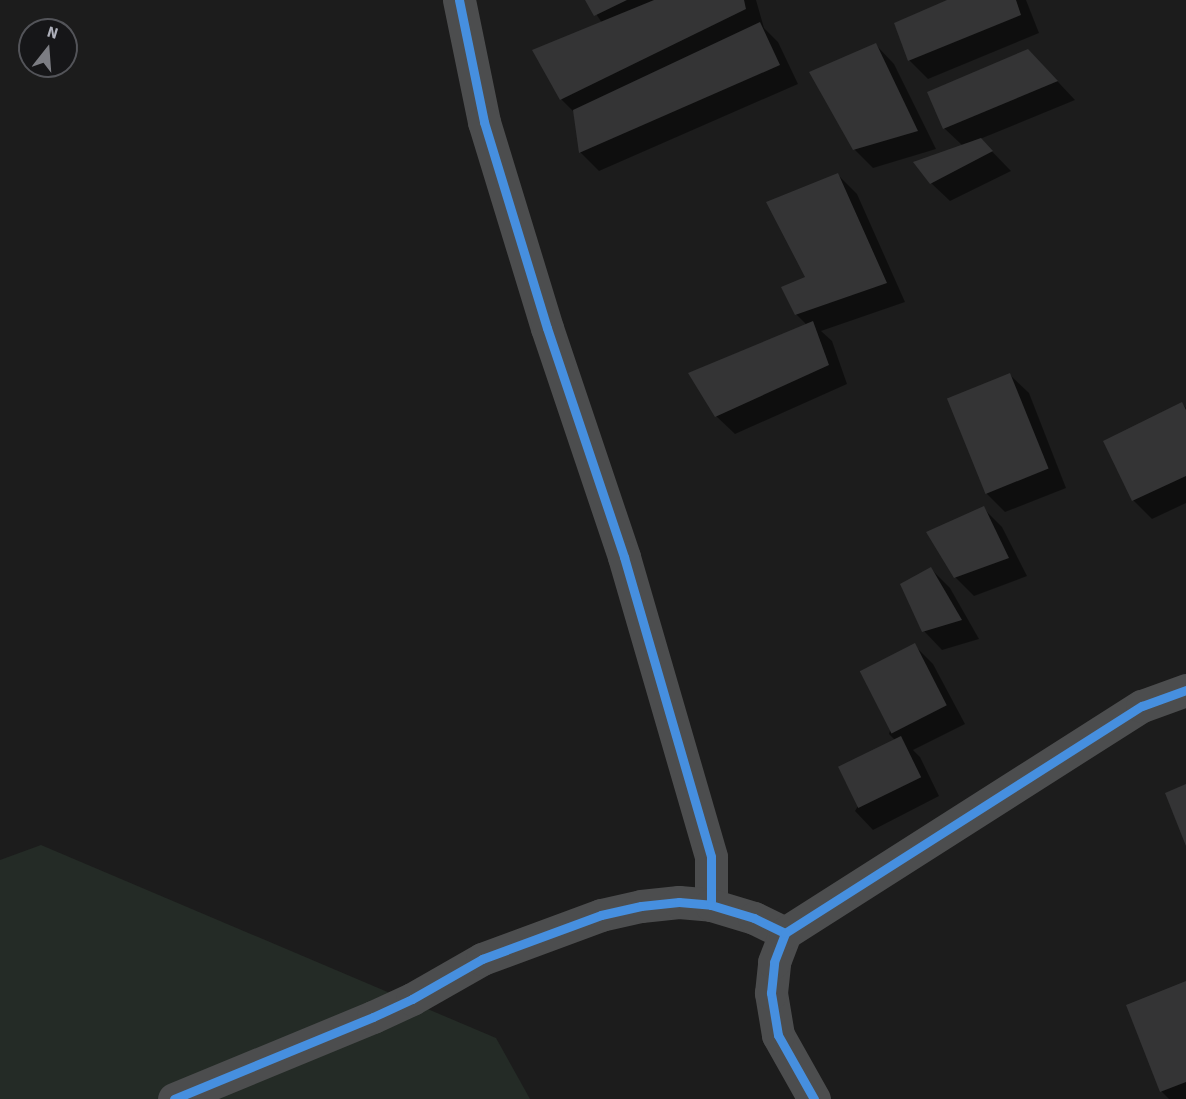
<!DOCTYPE html>
<style>
body{margin:0}
#map{position:relative;width:1186px;height:1099px;overflow:hidden;background:#1c1c1c;font-family:"Source Sans 3",sans-serif}
div>[style]{position:absolute}
.green>*{inset:0;background:#242b26}
.shadow>*{inset:0;background:#0007}
.building>*{inset:0;background:#343435;transform-origin:0 0}
.street>*{height:33px;margin:-16.5px;padding:0 16.5px;transform-origin:16.5px;border-radius:16.5px;background:#4c4d4e}
.cycleway>*{height:9px;margin:-4.5px;padding:0 4.5px;transform-origin:4.5px;border-radius:4.5px;background:#468fdf}
span{translate:-50% -50%;white-space:nowrap;text-align:center;line-height:1.15;-webkit-text-stroke:4.5px #161618;paint-order:stroke}
.north{position:absolute;left:18px;top:18px;width:60px;height:60px;box-sizing:border-box;background:#161618;border:2px solid #535459;border-radius:50%;rotate:17deg;font-size:16px;font-weight:700;line-height:24px;text-align:center;color:#afb1bb}
.north::after{content:'';display:block;margin:auto;width:21px;height:27px;background:#7c7d83;clip-path:polygon(50% 0,100% 100%,50% 72%,0 100%)}
</style>
<div id="map">
<div class="green">
<div style="clip-path:polygon(41px 845px,496px 1038px,530px 1099px,0 1099px,0 860px)"></div>
</div>
<div class="shadow">
<div style="clip-path:polygon(587px 0,756px 0,764px 28px,778px 42px,798px 84px,599px 171px,580px 152px,575px 113px,561px 99px,602px 23px)"></div>
<div style="clip-path:polygon(951px 0,1026px 0,1039px 33px,928px 79px,909px 60px)"></div>
<div style="clip-path:polygon(876px 45px,894px 64px,936px 149px,873px 168px,854px 149px)"></div>
<div style="clip-path:polygon(1028px 50px,1075px 100px,980px 139px,1011px 171px,950px 201px,931px 183px,963px 146px,944px 128px)"></div>
<div style="clip-path:polygon(838px 175px,857px 194px,905px 302px,821px 331px,832px 341px,847px 384px,735px 434px,716px 416px,807px 325px,796px 314px)"></div>
<div style="clip-path:polygon(1010px 375px,1029px 393px,1066px 488px,1005px 512px,986px 493px)"></div>
<div style="clip-path:polygon(1181px 403px,1186px 408px,1186px 503px,1152px 519px,1133px 500px)"></div>
<div style="clip-path:polygon(983px 508px,1002px 527px,1027px 576px,974px 596px,955px 577px)"></div>
<div style="clip-path:polygon(931px 569px,950px 588px,979px 639px,942px 650px,924px 631px)"></div>
<div style="clip-path:polygon(914px 645px,933px 664px,965px 724px,913px 750px,920px 757px,939px 796px,873px 830px,855px 811px,896px 741px,889px 734px)"></div>
<div style="clip-path:polygon(1186px 983px,1186px 1099px,1169px 1099px,1161px 1091px)"></div>
</div>
<div class="building">
<div style="clip-path:polygon(585px 0,627px 0,594px 16px)"></div>
<div style="clip-path:polygon(654px 0,744px 0,746px 9px,560px 100px,532px 50px)"></div>
<div style="clip-path:polygon(947px 0,1016px 0,1021px 15px,908px 61px,894px 23px)"></div>
<div style="clip-path:polygon(760px 22px,780px 65px,579px 153px,573px 110px)"></div>
<div style="clip-path:polygon(876px 43px,918px 131px,853px 150px,809px 72px)"></div>
<div style="clip-path:polygon(1028px 49px,1058px 81px,943px 129px,927px 92px)"></div>
<div style="clip-path:polygon(981px 138px,993px 151px,930px 184px,913px 162px)"></div>
<div style="clip-path:polygon(838px 173px,887px 283px,795px 315px,781px 287px,805px 277px,766px 202px)"></div>
<div style="clip-path:polygon(813px 321px,829px 365px,715px 417px,688px 373px)"></div>
<div style="left:1010px;top:373px;width:103px;height:68px;rotate:68deg"></div>
<div style="clip-path:polygon(1182px 402px,1186px 410px,1186px 476px,1132px 501px,1103px 441px)"></div>
<div style="clip-path:polygon(984px 506px,1009px 558px,954px 578px,926px 532px)"></div>
<div style="clip-path:polygon(931px 567px,962px 620px,922px 632px,900px 584px)"></div>
<div style="left:915px;top:643px;width:70px;height:62px;rotate:63deg"></div>
<div style="left:901px;top:736px;width:46px;height:70px;rotate:64deg"></div>
<div style="clip-path:polygon(1186px 784px,1186px 846px,1165px 793px)"></div>
<div style="clip-path:polygon(1186px 981px,1186px 1082px,1160px 1092px,1126px 1005px)"></div>
</div>
<div class="street">
<div style="left:459px;top:0;width:125px;rotate:78.4deg"></div>
<div style="left:484px;top:122px;width:215px;rotate:73deg"></div>
<div style="left:547px;top:328px;width:242px;rotate:71.4deg"></div>
<div style="left:624px;top:557px;width:312px;rotate:73.8deg"></div>
<div style="left:711px;top:857px;width:48px;rotate:90deg"></div>
<div style="left:174px;top:1099px;width:215px;rotate:-22.4deg"></div>
<div style="left:373px;top:1017px;width:43px;rotate:-24.8deg"></div>
<div style="left:412px;top:999px;width:81px;rotate:-29.7deg"></div>
<div style="left:482px;top:959px;width:127px;rotate:-20.3deg"></div>
<div style="left:601px;top:915px;width:41px;rotate:-12.7deg"></div>
<div style="left:641px;top:906px;width:38px;rotate:-6deg"></div>
<div style="left:679px;top:902px;width:32px;rotate:5deg"></div>
<div style="left:711px;top:905px;width:45px;rotate:16.8deg"></div>
<div style="left:754px;top:918px;width:34px;rotate:26deg"></div>
<div style="left:814px;top:1099px;width:73px;rotate:-119.4deg"></div>
<div style="left:778px;top:1035px;width:43px;rotate:-99.5deg"></div>
<div style="left:771px;top:993px;width:31px;rotate:-84deg"></div>
<div style="left:774px;top:962px;width:31px;rotate:-69deg"></div>
<div style="left:785px;top:933px;width:423px;rotate:-32.5deg"></div>
<div style="left:1142px;top:706px;width:47px;rotate:-20deg"></div>
</div>
<div class="cycleway">
<div style="left:459px;top:0;width:125px;rotate:78.4deg"></div>
<div style="left:484px;top:122px;width:215px;rotate:73deg"></div>
<div style="left:547px;top:328px;width:242px;rotate:71.4deg"></div>
<div style="left:624px;top:557px;width:312px;rotate:73.8deg"></div>
<div style="left:711px;top:857px;width:48px;rotate:90deg"></div>
<div style="left:174px;top:1099px;width:215px;rotate:-22.4deg"></div>
<div style="left:373px;top:1017px;width:43px;rotate:-24.8deg"></div>
<div style="left:412px;top:999px;width:81px;rotate:-29.7deg"></div>
<div style="left:482px;top:959px;width:127px;rotate:-20.3deg"></div>
<div style="left:601px;top:915px;width:41px;rotate:-12.7deg"></div>
<div style="left:641px;top:906px;width:38px;rotate:-6deg"></div>
<div style="left:679px;top:902px;width:32px;rotate:5deg"></div>
<div style="left:711px;top:905px;width:45px;rotate:16.8deg"></div>
<div style="left:754px;top:918px;width:34px;rotate:26deg"></div>
<div style="left:814px;top:1099px;width:73px;rotate:-119.4deg"></div>
<div style="left:778px;top:1035px;width:43px;rotate:-99.5deg"></div>
<div style="left:771px;top:993px;width:31px;rotate:-84deg"></div>
<div style="left:774px;top:962px;width:31px;rotate:-69deg"></div>
<div style="left:785px;top:933px;width:423px;rotate:-32.5deg"></div>
<div style="left:1142px;top:706px;width:47px;rotate:-20deg"></div>
</div>
<div class="north">N</div>
</div>
